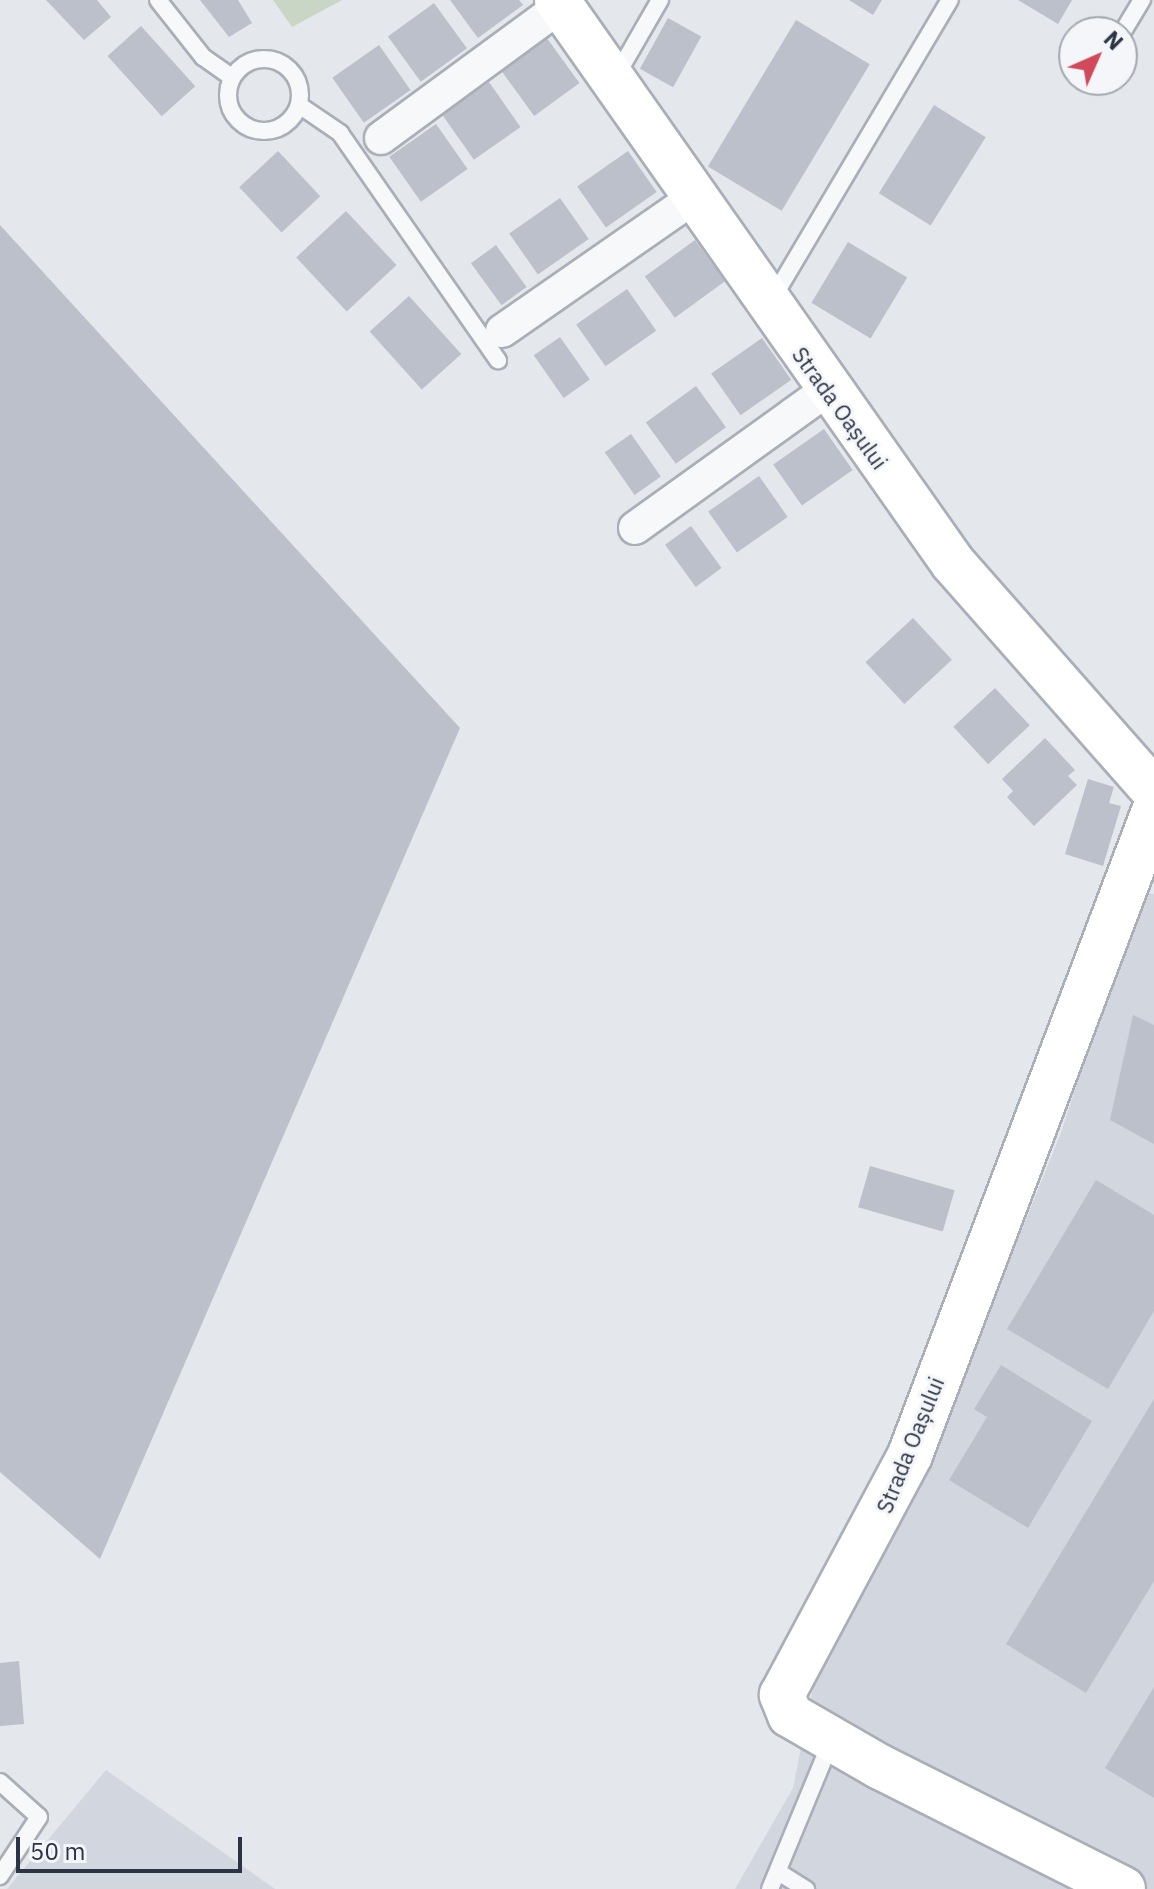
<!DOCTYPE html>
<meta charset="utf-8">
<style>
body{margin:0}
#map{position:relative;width:1154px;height:1889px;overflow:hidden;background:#e4e7ec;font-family:"IBM Plex Sans",sans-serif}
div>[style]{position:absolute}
.built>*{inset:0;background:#d2d6de}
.green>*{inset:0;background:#c9d6c5}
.building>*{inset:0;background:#bbc0ca;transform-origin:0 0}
.roads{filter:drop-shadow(2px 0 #a9aeb7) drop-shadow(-2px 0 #a9aeb7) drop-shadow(0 2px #a9aeb7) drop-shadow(0 -2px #a9aeb7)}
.lane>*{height:16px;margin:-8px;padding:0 8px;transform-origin:8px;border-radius:8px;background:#f7f8fa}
.lane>.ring{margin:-8px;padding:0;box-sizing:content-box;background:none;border:16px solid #f7f8fa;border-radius:50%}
.street>*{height:32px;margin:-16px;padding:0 16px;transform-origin:16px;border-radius:16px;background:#f7f8fa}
.secondary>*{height:44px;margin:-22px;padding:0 22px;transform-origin:22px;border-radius:22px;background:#fff}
span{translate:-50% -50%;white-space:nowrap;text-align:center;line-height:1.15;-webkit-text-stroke:6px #f4f6f9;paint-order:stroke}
.street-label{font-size:22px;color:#2b3445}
.north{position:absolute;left:1058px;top:16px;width:80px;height:80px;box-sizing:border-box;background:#f4f6f9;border:2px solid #a4a8b1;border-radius:50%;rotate:45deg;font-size:22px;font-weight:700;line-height:32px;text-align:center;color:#2b3445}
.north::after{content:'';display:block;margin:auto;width:28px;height:36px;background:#d1495b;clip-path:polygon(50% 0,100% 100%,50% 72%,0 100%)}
.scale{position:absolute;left:16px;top:1837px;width:226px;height:36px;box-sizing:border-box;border:4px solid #2b3445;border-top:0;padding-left:10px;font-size:24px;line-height:28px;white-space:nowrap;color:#2b3445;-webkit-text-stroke:6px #f4f6f9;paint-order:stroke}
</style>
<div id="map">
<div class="built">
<div style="clip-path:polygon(1138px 892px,1154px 894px,1154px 1889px,735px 1889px,793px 1788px,813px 1688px,916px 1491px,1061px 1133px)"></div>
<div style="clip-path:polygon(106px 1770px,275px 1889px,7px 1889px)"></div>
</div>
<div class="green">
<div style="clip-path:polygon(273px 0,342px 0,292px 27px)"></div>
</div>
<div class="building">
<div style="clip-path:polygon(46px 0,97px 0,111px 17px,84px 40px)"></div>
<div style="clip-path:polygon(200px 0,238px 0,252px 23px,229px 37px)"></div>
<div style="clip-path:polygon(450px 0,519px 0,523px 5px,478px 38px)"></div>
<div style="clip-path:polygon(849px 0,882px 0,873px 15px)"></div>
<div style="clip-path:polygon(1018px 0,1072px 0,1058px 24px)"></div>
<div style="left:434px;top:3px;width:56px;height:57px;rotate:54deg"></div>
<div style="left:668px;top:18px;width:38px;height:58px;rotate:29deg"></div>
<div style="left:796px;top:20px;width:86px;height:171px;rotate:31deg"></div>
<div style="left:141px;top:26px;width:81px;height:45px;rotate:48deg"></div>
<div style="left:546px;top:37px;width:57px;height:56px;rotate:54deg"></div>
<div style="left:379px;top:45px;width:55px;height:57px;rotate:55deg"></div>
<div style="left:489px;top:82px;width:55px;height:57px;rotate:55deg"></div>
<div style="left:934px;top:105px;width:61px;height:104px;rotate:32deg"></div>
<div style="left:436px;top:124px;width:55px;height:57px;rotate:55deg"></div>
<div style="left:278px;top:151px;width:62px;height:53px;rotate:47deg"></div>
<div style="left:628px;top:151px;width:50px;height:62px;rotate:55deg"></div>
<div style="left:560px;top:198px;width:50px;height:62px;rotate:55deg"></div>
<div style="left:346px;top:211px;width:74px;height:68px;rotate:47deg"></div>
<div style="clip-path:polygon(0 225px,460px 728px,100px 1559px,0 1472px)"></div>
<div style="left:695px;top:240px;width:51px;height:62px;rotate:54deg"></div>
<div style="left:848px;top:242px;width:69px;height:71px;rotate:31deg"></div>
<div style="left:496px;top:245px;width:52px;height:31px;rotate:54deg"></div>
<div style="left:627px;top:289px;width:51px;height:62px;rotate:55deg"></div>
<div style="left:409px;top:296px;width:78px;height:53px;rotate:48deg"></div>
<div style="left:560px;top:337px;width:52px;height:32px;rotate:55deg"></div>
<div style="left:762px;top:338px;width:51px;height:62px;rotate:55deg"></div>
<div style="left:696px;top:386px;width:51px;height:62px;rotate:54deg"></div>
<div style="left:824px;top:429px;width:50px;height:62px;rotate:55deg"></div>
<div style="left:631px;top:434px;width:52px;height:32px;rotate:55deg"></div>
<div style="left:759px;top:476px;width:50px;height:62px;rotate:55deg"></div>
<div style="left:691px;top:526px;width:52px;height:32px;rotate:54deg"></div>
<div style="left:913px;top:618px;width:57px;height:65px;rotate:47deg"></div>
<div style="left:995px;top:688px;width:51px;height:57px;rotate:47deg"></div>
<div style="clip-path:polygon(1045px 738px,1075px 770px,1068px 776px,1077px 785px,1034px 826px,1007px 797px,1013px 791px,1002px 779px)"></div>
<div style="clip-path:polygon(1088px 779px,1114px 787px,1109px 803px,1121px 806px,1103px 866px,1065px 854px)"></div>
<div style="clip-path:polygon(1133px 1015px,1154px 1025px,1154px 1144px,1110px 1120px)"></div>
<div style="left:870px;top:1166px;width:88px;height:43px;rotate:16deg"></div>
<div style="clip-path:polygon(1096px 1180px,1154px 1215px,1154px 1311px,1108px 1389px,1007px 1329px)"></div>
<div style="clip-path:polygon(1001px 1365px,1092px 1421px,1028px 1528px,949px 1480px,987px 1417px,974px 1409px)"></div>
<div style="clip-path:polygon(1154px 1399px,1154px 1581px,1086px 1693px,1006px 1644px)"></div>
<div style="clip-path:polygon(19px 1661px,24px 1724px,0 1726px,0 1663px)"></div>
<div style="clip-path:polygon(1154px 1687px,1154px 1798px,1105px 1768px)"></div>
</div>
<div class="roads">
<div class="lane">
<div style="left:158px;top:0;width:73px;rotate:51.7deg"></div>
<div style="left:203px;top:57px;width:35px;rotate:35deg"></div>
<div style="left:1122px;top:33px;width:39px;rotate:-59deg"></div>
<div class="ring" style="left:228px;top:59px;width:56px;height:56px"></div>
<div style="left:623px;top:64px;width:74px;rotate:-60deg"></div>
<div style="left:299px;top:105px;width:50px;rotate:34.3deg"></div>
<div style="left:340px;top:133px;width:277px;rotate:55.2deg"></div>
<div style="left:771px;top:301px;width:350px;rotate:-59.3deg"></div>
<div style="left:0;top:1782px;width:52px;rotate:41.9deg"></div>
<div style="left:39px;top:1817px;width:71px;rotate:123.5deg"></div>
<div style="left:780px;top:1873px;width:31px;rotate:32deg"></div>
<div style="left:770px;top:1889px;width:162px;rotate:-67.5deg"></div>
</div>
<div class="street">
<div style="left:381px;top:138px;width:223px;rotate:-36.3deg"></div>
<div style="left:502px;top:331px;width:231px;rotate:-34.8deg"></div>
<div style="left:635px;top:528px;width:236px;rotate:-35.7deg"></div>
</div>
<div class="secondary">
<div style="left:557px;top:0;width:688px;rotate:54.88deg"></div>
<div style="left:953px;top:563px;width:304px;rotate:48.6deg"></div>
<div style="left:1123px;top:1889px;width:272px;rotate:-153.3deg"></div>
<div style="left:880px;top:1767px;width:104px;rotate:-150deg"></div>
<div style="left:790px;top:1715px;width:22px;rotate:-112deg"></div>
<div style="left:782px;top:1695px;width:272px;rotate:-61.9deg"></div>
<div style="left:910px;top:1455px;width:689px;rotate:-69.25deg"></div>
</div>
</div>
<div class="street-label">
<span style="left:840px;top:408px;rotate:54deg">Strada Oașului</span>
<span style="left:910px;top:1445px;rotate:-68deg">Strada Oașului</span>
</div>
<div class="north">N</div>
<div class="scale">50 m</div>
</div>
